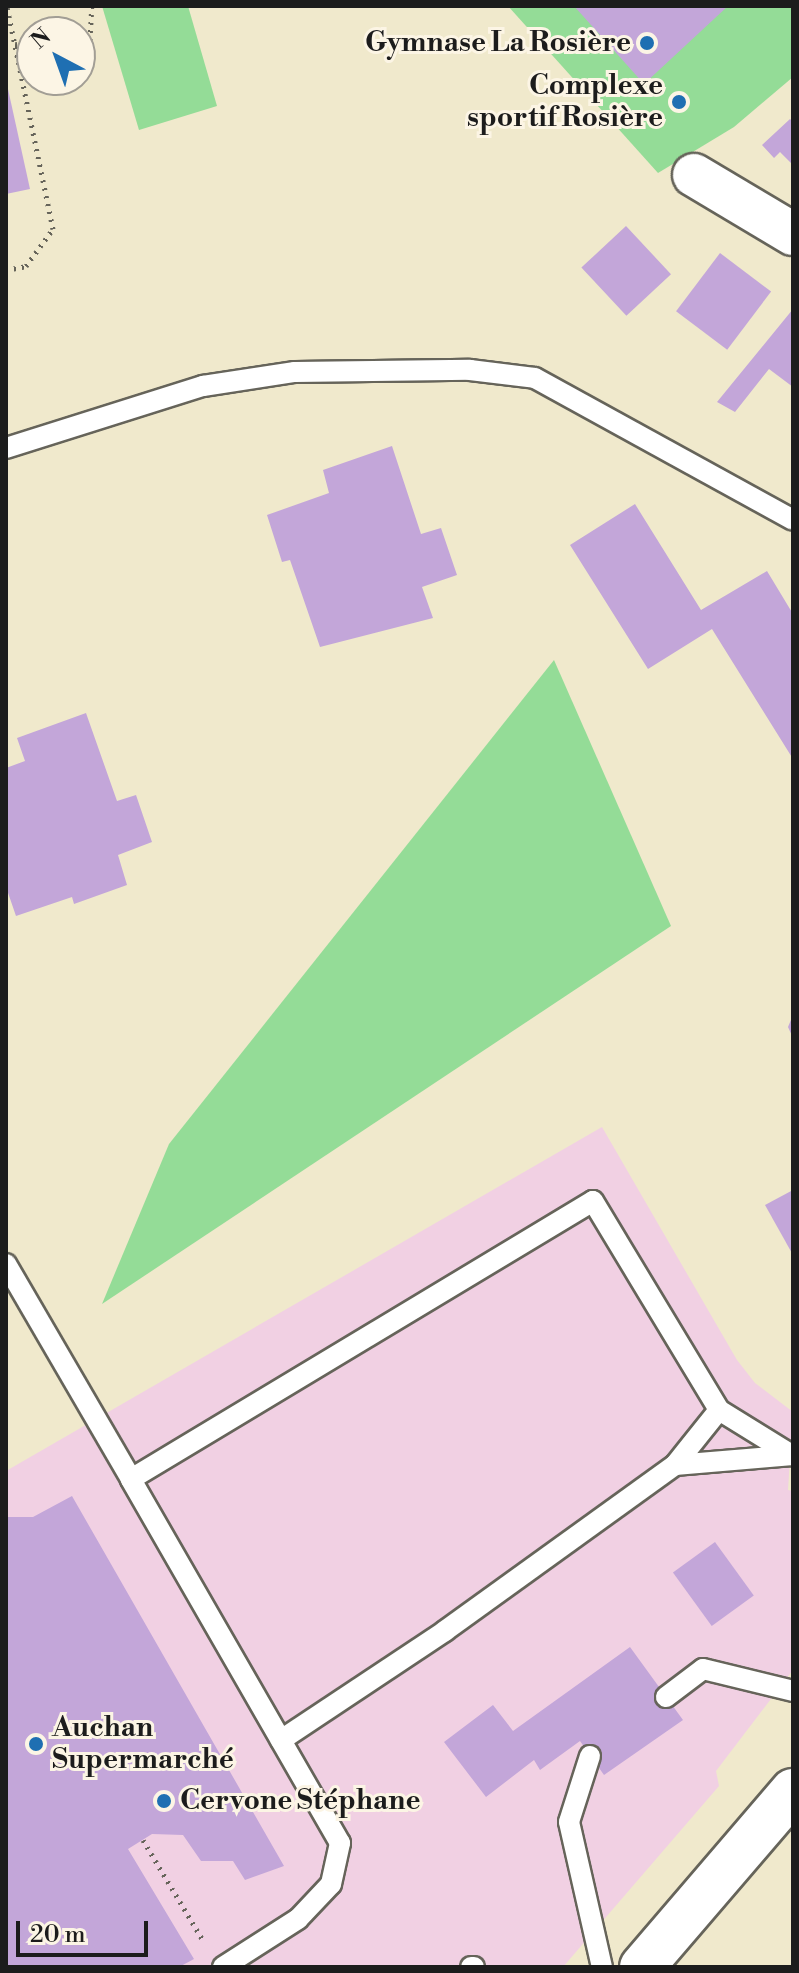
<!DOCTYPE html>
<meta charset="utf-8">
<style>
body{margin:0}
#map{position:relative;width:799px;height:1973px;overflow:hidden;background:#f0e9cc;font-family:"Libre Bodoni",serif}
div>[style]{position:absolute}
.built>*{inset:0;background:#f1d0e3}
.green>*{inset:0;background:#94dc97}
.building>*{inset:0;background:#c3a6d9;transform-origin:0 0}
.path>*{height:5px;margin-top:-2.5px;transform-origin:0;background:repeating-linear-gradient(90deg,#66645a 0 2px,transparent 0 8px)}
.roads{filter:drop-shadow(2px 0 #66645a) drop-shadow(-2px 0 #66645a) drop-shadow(0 2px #66645a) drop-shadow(0 -2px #66645a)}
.service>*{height:20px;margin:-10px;padding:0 10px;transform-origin:10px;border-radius:10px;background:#fff}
.minor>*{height:42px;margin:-21px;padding:0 21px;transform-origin:21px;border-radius:21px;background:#fff}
.tertiary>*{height:44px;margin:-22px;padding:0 22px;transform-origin:22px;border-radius:22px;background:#fff}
.dots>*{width:22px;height:22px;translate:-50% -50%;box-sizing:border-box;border:4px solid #fcf5e5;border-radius:50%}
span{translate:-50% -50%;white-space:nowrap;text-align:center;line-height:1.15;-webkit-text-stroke:6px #fcf5e5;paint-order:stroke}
.poi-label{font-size:28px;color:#1c1c1c;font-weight:700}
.right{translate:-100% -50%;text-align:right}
.left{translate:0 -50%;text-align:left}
.frame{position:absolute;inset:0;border:8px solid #1c1c1c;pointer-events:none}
.north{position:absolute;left:16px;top:16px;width:80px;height:80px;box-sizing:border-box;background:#fcf5e5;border:2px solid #a29e95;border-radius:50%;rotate:319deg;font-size:22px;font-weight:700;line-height:32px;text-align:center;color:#1c1c1c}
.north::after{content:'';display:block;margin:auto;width:28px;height:36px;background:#1f6fb2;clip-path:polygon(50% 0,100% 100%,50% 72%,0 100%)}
.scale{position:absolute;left:16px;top:1921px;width:132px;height:36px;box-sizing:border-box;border:4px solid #1c1c1c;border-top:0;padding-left:10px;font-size:24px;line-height:28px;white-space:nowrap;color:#1c1c1c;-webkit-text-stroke:6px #fcf5e5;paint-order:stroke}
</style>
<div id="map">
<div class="built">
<div style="clip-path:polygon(602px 1127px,737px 1360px,755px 1383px,793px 1412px,788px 1490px,793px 1491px,793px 1670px,716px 1771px,719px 1786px,563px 1967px,6px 1967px,6px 1471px)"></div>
</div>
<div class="green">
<div style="clip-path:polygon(102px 6px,188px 6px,217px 106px,139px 130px)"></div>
<div style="clip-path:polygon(508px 6px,793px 6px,793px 77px,734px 127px,658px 173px)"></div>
<div style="clip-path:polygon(554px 660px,671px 926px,102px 1304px,169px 1144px)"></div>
</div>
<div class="building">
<div style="clip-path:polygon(574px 6px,728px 6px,644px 84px)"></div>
<div style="clip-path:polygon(6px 80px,30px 189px,6px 194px)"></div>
<div style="clip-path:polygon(790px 119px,793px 122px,793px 165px,780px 152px,774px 158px,762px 145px)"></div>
<div style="left:626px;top:226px;width:66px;height:61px;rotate:47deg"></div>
<div style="left:720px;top:253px;width:64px;height:73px;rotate:37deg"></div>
<div style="clip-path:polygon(793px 309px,793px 387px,769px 369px,735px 412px,717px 402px)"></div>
<div style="clip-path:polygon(392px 446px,421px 534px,441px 528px,457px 575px,422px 587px,433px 618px,320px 647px,290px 560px,282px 562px,267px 515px,329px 493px,323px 470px)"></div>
<div style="clip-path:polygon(635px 504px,701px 610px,767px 571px,793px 614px,793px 759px,712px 629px,648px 669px,570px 545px)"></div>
<div style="clip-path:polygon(86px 713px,117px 801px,136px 795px,152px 842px,118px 855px,127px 885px,74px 904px,72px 897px,16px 916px,6px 887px,6px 768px,25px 761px,17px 738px)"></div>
<div style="clip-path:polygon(793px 1015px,793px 1038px,788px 1027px)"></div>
<div style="clip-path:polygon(793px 1190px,793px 1255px,765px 1205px)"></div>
<div style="clip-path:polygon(72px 1496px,284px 1866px,245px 1880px,233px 1861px,201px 1861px,183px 1835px,152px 1834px,128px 1849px,194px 1959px,179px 1967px,6px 1967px,6px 1517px,33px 1517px)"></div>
<div style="left:715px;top:1542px;width:66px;height:52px;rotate:54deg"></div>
<div style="clip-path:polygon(630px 1647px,683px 1720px,604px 1775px,580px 1741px,540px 1770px,534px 1760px,486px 1797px,444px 1742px,493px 1705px,513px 1731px)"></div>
</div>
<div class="path">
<div style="left:15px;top:44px;width:17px;rotate:7deg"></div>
<div style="left:80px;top:46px;width:12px;rotate:-31deg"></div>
<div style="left:90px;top:40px;width:34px;rotate:-87deg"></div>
<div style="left:6px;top:270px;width:20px;rotate:-11deg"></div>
<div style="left:26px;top:266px;width:46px;rotate:-53.9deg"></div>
<div style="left:53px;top:229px;width:228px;rotate:-101.7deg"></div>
<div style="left:143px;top:1840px;width:119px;rotate:59.1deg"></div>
</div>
<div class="roads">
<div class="service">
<div style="left:6px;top:448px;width:207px;rotate:-17.5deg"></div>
<div style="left:203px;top:386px;width:93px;rotate:-8.7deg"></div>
<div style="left:295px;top:372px;width:175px;rotate:-0.7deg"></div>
<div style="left:470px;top:370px;width:65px;rotate:7deg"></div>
<div style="left:535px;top:378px;width:294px;rotate:28.8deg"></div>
<div style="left:6px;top:1264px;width:249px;rotate:59.8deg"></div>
<div style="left:719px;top:1410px;width:86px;rotate:31.7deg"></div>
<div style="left:675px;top:1465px;width:118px;rotate:-4.8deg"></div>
<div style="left:666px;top:1697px;width:46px;rotate:-37.1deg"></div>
<div style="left:703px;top:1669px;width:93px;rotate:13.7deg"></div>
<div style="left:590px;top:1756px;width:69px;rotate:107.7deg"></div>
<div style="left:569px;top:1822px;width:149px;rotate:77.2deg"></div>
<div style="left:223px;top:1967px;width:89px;rotate:-32.6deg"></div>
<div style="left:298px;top:1919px;width:48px;rotate:-46.7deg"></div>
<div style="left:331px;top:1884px;width:42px;rotate:-77.6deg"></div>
<div style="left:340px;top:1843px;width:420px;rotate:-119.9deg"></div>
<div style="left:131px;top:1479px;width:539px;rotate:-31.04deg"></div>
<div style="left:593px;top:1201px;width:244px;rotate:58.9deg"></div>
<div style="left:719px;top:1410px;width:70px;rotate:128.7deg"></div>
<div style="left:675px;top:1465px;width:284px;rotate:144.2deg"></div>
<div style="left:445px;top:1631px;width:197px;rotate:146.4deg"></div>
<div style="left:471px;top:1967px;width:3px"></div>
</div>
<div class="minor">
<div style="left:694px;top:175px;width:115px;rotate:30.8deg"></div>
</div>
<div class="tertiary">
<div style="left:642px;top:1967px;width:232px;rotate:-49.4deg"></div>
</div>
</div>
<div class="dots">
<div style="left:647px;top:43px;background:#1f6fb2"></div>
<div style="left:679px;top:102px;background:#1f6fb2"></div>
<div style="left:36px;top:1744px;background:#1f6fb2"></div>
<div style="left:164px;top:1801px;background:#1f6fb2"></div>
</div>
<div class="poi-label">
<span class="right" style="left:631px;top:43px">Gymnase La Rosière</span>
<span class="right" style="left:663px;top:102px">Complexe<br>sportif Rosière</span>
<span class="left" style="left:52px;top:1744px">Auchan<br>Supermarché</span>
<span class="left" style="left:180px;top:1801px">Cervone Stéphane</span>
</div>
<div class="frame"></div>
<div class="north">N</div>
<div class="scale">20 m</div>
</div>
